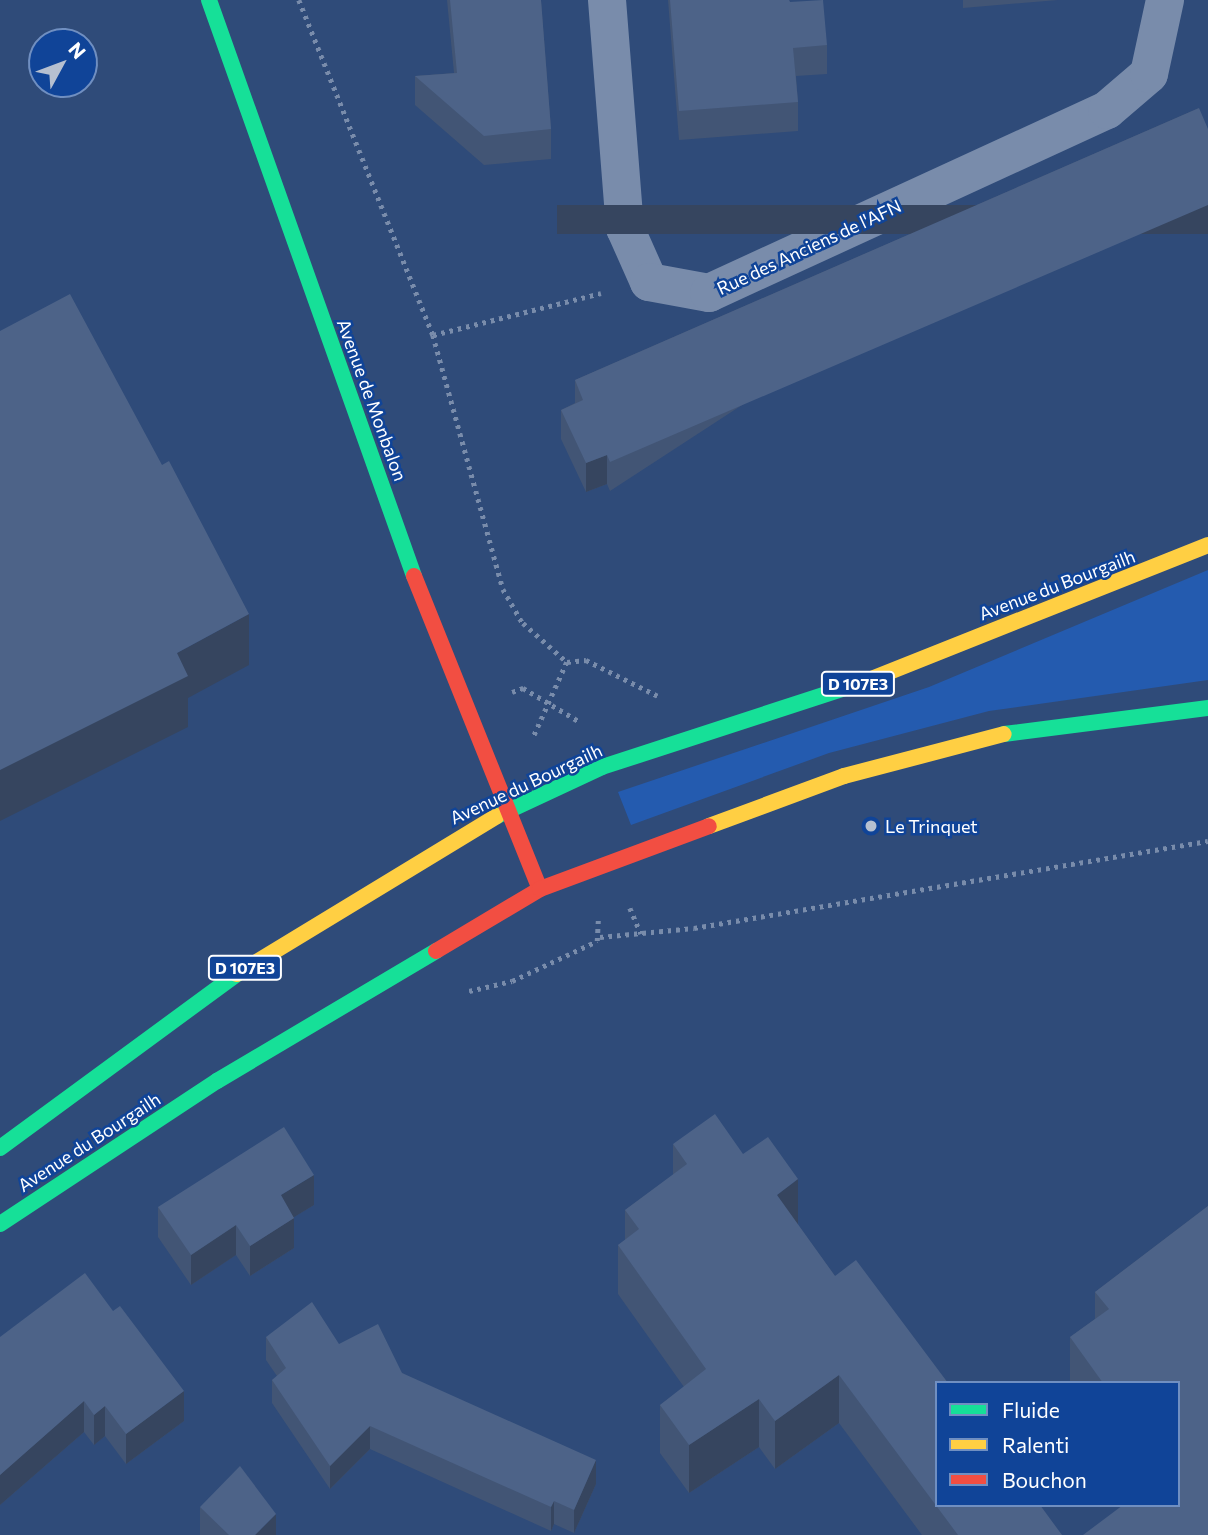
<!DOCTYPE html>
<style>
body{margin:0}
#map{position:relative;width:1208px;height:1535px;overflow:hidden;background:#2f4b79;font-family:Commissioner,sans-serif}
div>[style]{position:absolute}
.green>*{inset:0;background:#245baf}
.path>*{height:4.5px;margin-top:-2.25px;transform-origin:0;background:repeating-linear-gradient(90deg,#798cab 0 3.5px,transparent 0 8.5px)}
.street>*{height:38px;margin:-19px;padding:0 19px;transform-origin:19px;border-radius:19px;background:#798cab}
.fast>*{height:16px;margin:-8px;padding:0 8px;transform-origin:8px;border-radius:8px;background:#16e098}
.slow>*{height:16px;margin:-8px;padding:0 8px;transform-origin:8px;border-radius:8px;background:#ffcf43}
.jam>*{height:16px;margin:-8px;padding:0 8px;transform-origin:8px;border-radius:8px;background:#f24e42}
.wall>*{inset:0;background:#425575}
.shaded-wall>*{inset:0;background:#36455f;transform-origin:0 0}
.building>*{inset:0;background:#4d6388}
.dots>*{width:19px;height:19px;translate:-50% -50%;box-sizing:border-box;border:4px solid #104498;border-radius:50%}
span{translate:-50% -50%;white-space:nowrap;text-align:center;line-height:1.15;-webkit-text-stroke:5px #104498;paint-order:stroke}
.shield-label span{padding:2px 5px;background:#104498;border:2px solid;border-radius:5px;-webkit-text-stroke-width:0}
.shield-label{font-size:16px;color:#fff;font-weight:700}
.street-label{font-size:18px;color:#fff}
.poi-label{font-size:18px;color:#fff}
.left{translate:0 -50%;text-align:left}
.legend{position:absolute;left:935px;top:1381px;width:245px;height:126px;box-sizing:border-box;background:#104498;border:2px solid #708fc1;margin:0;padding:9px 12px;list-style:none;font-size:21px;color:#fff}
.legend li{display:flex;align-items:center;gap:14px;height:35px}
.legend b{width:35px;border:2px solid #708fc1}
.north{position:absolute;left:28px;top:28px;width:70px;height:70px;box-sizing:border-box;background:#104498;border:2px solid #708fc1;border-radius:50%;rotate:49deg;font-size:19px;font-weight:700;line-height:28px;text-align:center;color:#fff}
.north::after{content:'';display:block;margin:auto;width:24px;height:32px;background:#b6c0d0;clip-path:polygon(50% 0,100% 100%,50% 72%,0 100%)}
</style>
<div id="map">
<div class="green">
<div style="clip-path:polygon(1208px 570px,1208px 680px,989px 711px,829px 753px,631px 825px,618px 792px,929px 687px)"></div>
</div>
<div class="path">
<div style="left:299px;top:0;width:361px;rotate:68.2deg"></div>
<div style="left:433px;top:335px;width:263px;rotate:74.6deg"></div>
<div style="left:503px;top:589px;width:39px;rotate:60deg"></div>
<div style="left:523px;top:623px;width:59px;rotate:41.6deg"></div>
<div style="left:567px;top:662px;width:83px;rotate:114.1deg"></div>
<div style="left:433px;top:335px;width:173px;rotate:-14deg"></div>
<div style="left:567px;top:662px;width:19px;rotate:-6deg"></div>
<div style="left:586px;top:660px;width:80px;rotate:26.6deg"></div>
<div style="left:512px;top:692px;width:12px;rotate:-20deg"></div>
<div style="left:523px;top:688px;width:66px;rotate:30.8deg"></div>
<div style="left:630px;top:908px;width:28px;rotate:67deg"></div>
<div style="left:600px;top:937px;width:94px;rotate:-5.5deg"></div>
<div style="left:694px;top:928px;width:521px;rotate:-9.61deg"></div>
<div style="left:469px;top:991px;width:44px;rotate:-13.1deg"></div>
<div style="left:512px;top:981px;width:94px;rotate:-25.2deg"></div>
<div style="left:597px;top:941px;width:22px;rotate:-87deg"></div>
</div>
<div class="street">
<div style="left:607px;top:0;width:229px;rotate:85.5deg"></div>
<div style="left:625px;top:228px;width:59px;rotate:66deg"></div>
<div style="left:649px;top:282px;width:61px;rotate:10.4deg"></div>
<div style="left:709px;top:293px;width:438px;rotate:-24.7deg"></div>
<div style="left:1107px;top:110px;width:55px;rotate:-40.6deg"></div>
<div style="left:1149px;top:74px;width:76px;rotate:-77.8deg"></div>
</div>
<div class="fast">
<div style="left:209px;top:0;width:611px;rotate:70.41deg"></div>
<div style="left:1004px;top:734px;width:206px;rotate:-7.3deg"></div>
<div style="left:497px;top:816px;width:116px;rotate:-25deg"></div>
<div style="left:602px;top:767px;width:281px;rotate:-18deg"></div>
<div style="left:0;top:1148px;width:294px;rotate:-36.3deg"></div>
<div style="left:0;top:1224px;width:260px;rotate:-33.4deg"></div>
<div style="left:217px;top:1081px;width:255px;rotate:-30.7deg"></div>
</div>
<div class="slow">
<div style="left:869px;top:680px;width:365px;rotate:-21.7deg"></div>
<div style="left:709px;top:826px;width:144px;rotate:-20.3deg"></div>
<div style="left:844px;top:776px;width:165px;rotate:-14.7deg"></div>
<div style="left:237px;top:974px;width:304px;rotate:-31.3deg"></div>
</div>
<div class="jam">
<div style="left:414px;top:576px;width:337px;rotate:68.1deg"></div>
<div style="left:436px;top:951px;width:121px;rotate:-30.8deg"></div>
<div style="left:540px;top:889px;width:180px;rotate:-20.4deg"></div>
</div>
<div class="wall">
<div style="clip-path:polygon(447px 0,541px 0,551px 129px,551px 159px,484px 165px,415px 105px,415px 76px,454px 73px)"></div>
<div style="clip-path:polygon(668px 0,789px 0,790px 2px,827px 45px,827px 74px,796px 76px,798px 102px,798px 131px,679px 140px)"></div>
<div style="clip-path:polygon(963px 0,1058px 0,963px 8px)"></div>
<div style="clip-path:polygon(1199px 108px,610px 491px,607px 484px,586px 492px,561px 439px,561px 410px,575px 403px,575px 380px)"></div>
<div style="clip-path:polygon(673px 1144px,743px 1154px,798px 1225px,835px 1276px,1062px 1535px,922px 1535px,839px 1423px,775px 1469px,759px 1447px,689px 1493px,660px 1453px,660px 1405px,684px 1387px,618px 1294px,618px 1245px,625px 1240px,625px 1210px,673px 1175px)"></div>
<div style="clip-path:polygon(314px 1205px,294px 1217px,294px 1248px,250px 1276px,236px 1255px,191px 1285px,158px 1237px,158px 1207px)"></div>
<div style="clip-path:polygon(1208px 1206px,1178px 1505px,1178px 1383px,1070px 1383px,1070px 1337px,1095px 1319px,1095px 1292px)"></div>
<div style="clip-path:polygon(0 1337px,184px 1421px,126px 1464px,105px 1436px,94px 1445px,84px 1432px,0 1505px)"></div>
<div style="clip-path:polygon(266px 1337px,339px 1344px,402px 1373px,596px 1484px,574px 1533px,554px 1524px,551px 1531px,370px 1449px,330px 1489px,272px 1403px,272px 1380px,277px 1376px,266px 1360px)"></div>
<div style="clip-path:polygon(200px 1507px,276px 1535px,200px 1535px)"></div>
</div>
<div class="shaded-wall">
<div style="left:1208px;top:205px;width:29px;height:651px;rotate:90deg"></div>
<div style="clip-path:polygon(607px 455px,607px 484px,586px 492px,586px 463px)"></div>
<div style="clip-path:polygon(249px 614px,249px 665px,188px 698px,188px 727px,0 821px,0 770px,177px 653px)"></div>
<div style="clip-path:polygon(314px 1175px,314px 1205px,281px 1225px,281px 1195px)"></div>
<div style="clip-path:polygon(798px 1179px,798px 1228px,777px 1195px)"></div>
<div style="clip-path:polygon(294px 1218px,294px 1248px,250px 1276px,250px 1246px)"></div>
<div style="clip-path:polygon(236px 1225px,236px 1255px,191px 1285px,191px 1255px)"></div>
<div style="clip-path:polygon(839px 1375px,839px 1423px,775px 1469px,775px 1421px)"></div>
<div style="clip-path:polygon(184px 1391px,184px 1421px,126px 1464px,126px 1434px)"></div>
<div style="clip-path:polygon(759px 1399px,759px 1447px,689px 1493px,689px 1445px)"></div>
<div style="clip-path:polygon(84px 1401px,84px 1432px,0 1505px,0 1475px)"></div>
<div style="clip-path:polygon(105px 1406px,105px 1436px,94px 1445px,94px 1415px)"></div>
<div style="clip-path:polygon(370px 1426px,370px 1449px,330px 1489px,330px 1466px)"></div>
<div style="clip-path:polygon(596px 1460px,596px 1484px,574px 1533px,574px 1510px)"></div>
<div style="clip-path:polygon(554px 1501px,554px 1524px,551px 1531px,551px 1507px)"></div>
<div style="clip-path:polygon(276px 1514px,276px 1535px,255px 1535px)"></div>
</div>
<div class="building">
<div style="clip-path:polygon(450px 0,541px 0,551px 129px,484px 136px,415px 76px,457px 73px)"></div>
<div style="clip-path:polygon(670px 0,789px 0,790px 2px,823px 0,827px 45px,793px 48px,798px 102px,679px 111px)"></div>
<div style="clip-path:polygon(1199px 108px,1208px 129px,1208px 205px,610px 462px,607px 455px,586px 463px,561px 410px,583px 400px,575px 380px)"></div>
<div style="clip-path:polygon(70px 294px,162px 465px,169px 461px,249px 614px,177px 653px,188px 676px,0 770px,0 331px)"></div>
<div style="clip-path:polygon(715px 1114px,743px 1154px,768px 1137px,798px 1179px,777px 1195px,835px 1276px,856px 1260px,948px 1383px,937px 1383px,937px 1505px,1040px 1505px,1062px 1535px,958px 1535px,839px 1375px,775px 1421px,759px 1399px,689px 1445px,660px 1405px,706px 1369px,618px 1245px,639px 1229px,625px 1210px,687px 1164px,673px 1144px)"></div>
<div style="clip-path:polygon(284px 1127px,314px 1175px,281px 1195px,294px 1218px,250px 1246px,236px 1225px,191px 1255px,158px 1207px)"></div>
<div style="clip-path:polygon(1208px 1206px,1208px 1535px,1083px 1535px,1123px 1505px,1178px 1505px,1178px 1383px,1103px 1383px,1070px 1337px,1109px 1309px,1095px 1292px)"></div>
<div style="clip-path:polygon(85px 1273px,113px 1311px,120px 1306px,184px 1391px,126px 1434px,105px 1406px,94px 1415px,84px 1401px,0 1475px,0 1337px)"></div>
<div style="clip-path:polygon(312px 1302px,339px 1344px,378px 1324px,402px 1373px,596px 1460px,574px 1510px,554px 1501px,551px 1507px,370px 1426px,330px 1466px,272px 1380px,286px 1368px,266px 1337px)"></div>
<div style="clip-path:polygon(240px 1466px,276px 1514px,255px 1535px,229px 1535px,200px 1507px)"></div>
</div>
<div class="dots">
<div style="left:871px;top:826px;background:#b6c0d0"></div>
</div>
<div class="shield-label">
<span style="left:858px;top:684px">D 107E3</span>
<span style="left:245px;top:968px">D 107E3</span>
</div>
<div class="street-label">
<span style="left:809px;top:247px;rotate:-25deg">Rue des Anciens de l'AFN</span>
<span style="left:372px;top:400px;rotate:70deg">Avenue de Monbalon</span>
<span style="left:1057px;top:585px;rotate:-21deg">Avenue du Bourgailh</span>
<span style="left:526px;top:784px;rotate:-25deg">Avenue du Bourgailh</span>
<span style="left:89px;top:1142px;rotate:-33deg">Avenue du Bourgailh</span>
</div>
<div class="poi-label">
<span class="left" style="left:885px;top:826px">Le Trinquet</span>
</div>
<ul class="legend">
<li><b style="height:9px;background:#16e098"></b>Fluide</li>
<li><b style="height:9px;background:#ffcf43"></b>Ralenti</li>
<li><b style="height:9px;background:#f24e42"></b>Bouchon</li>
</ul>
<div class="north">N</div>
</div>
